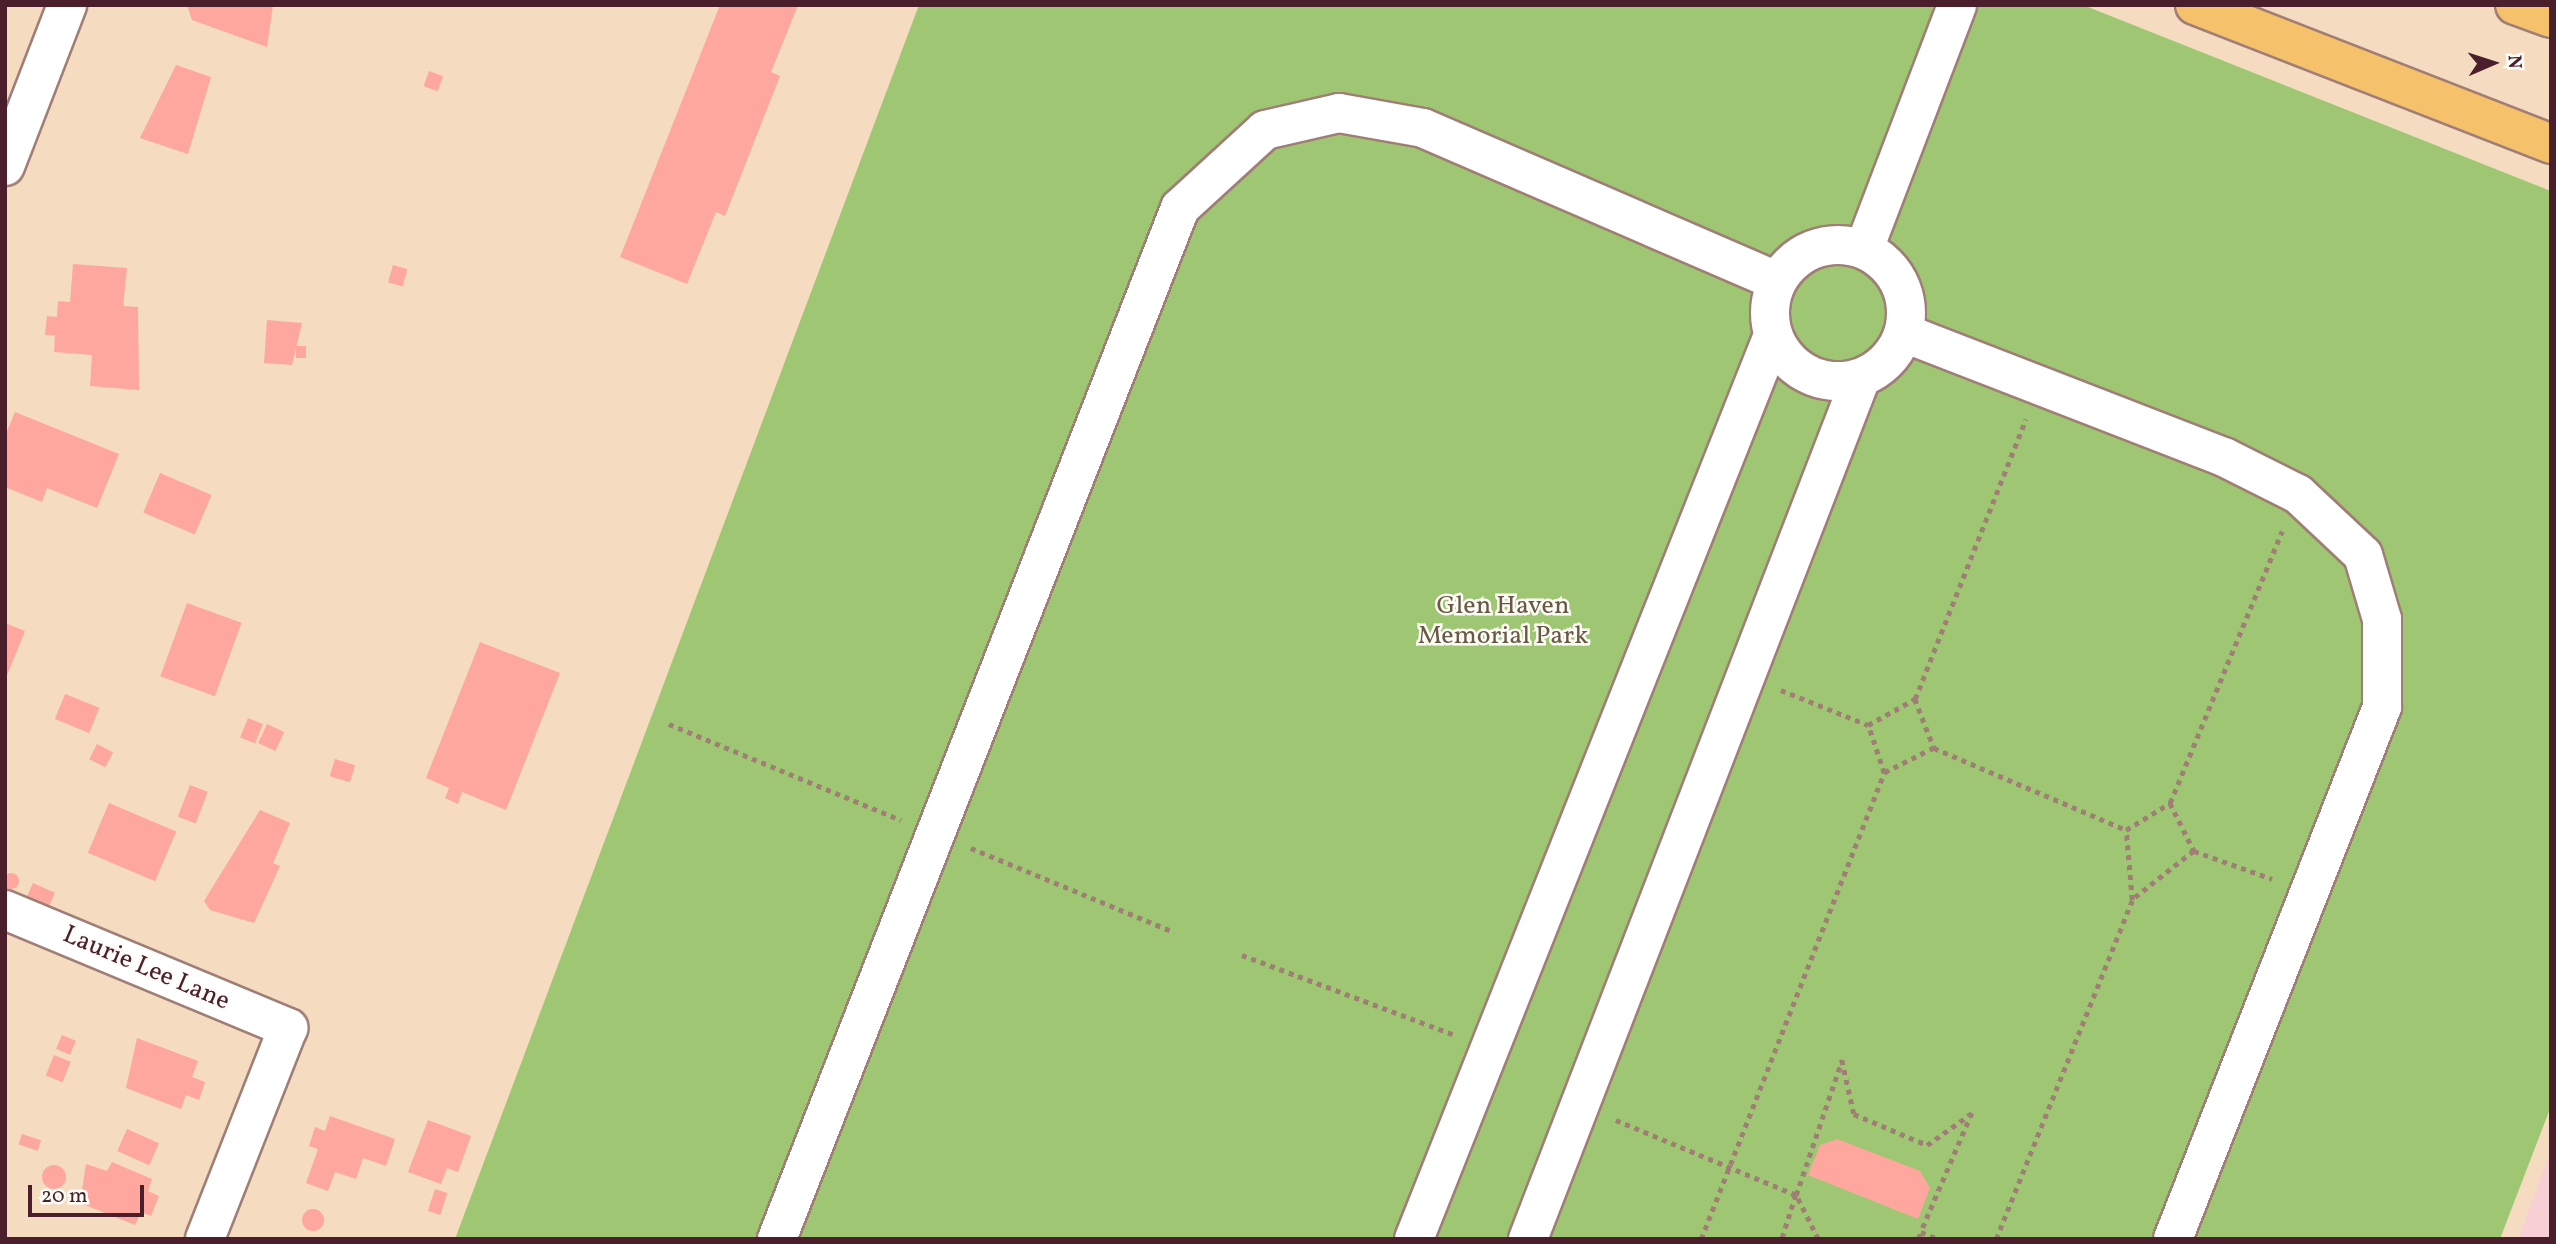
<!DOCTYPE html>
<style>
body{margin:0}
#map{position:relative;width:2556px;height:1244px;overflow:hidden;background:#f5dcc1;font-family:Vollkorn,serif}
div>[style]{position:absolute}
.built>*{inset:0;background:#f7cfd5}
.green>*{inset:0;background:#9fc672}
.building>*{inset:0;background:#fea79e;transform-origin:0 0}
.round{border-radius:50%}
.path>*{height:4.5px;margin-top:-2.25px;transform-origin:0;background:repeating-linear-gradient(90deg,#a07e76 0 5px,transparent 0 10px)}
.roads{filter:drop-shadow(2px 0 #a07e76) drop-shadow(-2px 0 #a07e76) drop-shadow(0 2px #a07e76) drop-shadow(0 -2px #a07e76)}
.minor>*{height:38px;margin:-19px;padding:0 19px;transform-origin:19px;border-radius:19px;background:#fff}
.minor>.ring{margin:-19px;padding:0;box-sizing:content-box;background:none;border:38px solid #fff;border-radius:50%}
.major>*{height:38px;margin:-19px;padding:0 19px;transform-origin:19px;border-radius:19px;background:#f5c16b}
span{translate:-50% -50%;white-space:nowrap;text-align:center;line-height:1.15;-webkit-text-stroke:5px #fdfcf7;paint-order:stroke}
.park-label{font-size:26px;color:#685944}
.street-label{font-size:26px;color:#4a1f2b}
.frame{position:absolute;inset:0;border:7px solid #4a1f2b;pointer-events:none}
.north{position:absolute;left:2458px;top:28px;width:70px;height:70px;-webkit-text-stroke:5px #fdfcf7;paint-order:stroke;rotate:87deg;font-size:19px;font-weight:700;line-height:28px;text-align:center;color:#4a1f2b}
.north::after{content:'';display:block;margin:auto;width:24px;height:32px;background:#4a1f2b;clip-path:polygon(50% 0,100% 100%,50% 72%,0 100%)}
.scale{position:absolute;left:28px;top:1185px;width:116px;height:32px;box-sizing:border-box;border:4px solid #4a1f2b;border-top:0;padding-left:9px;font-size:21px;line-height:24px;white-space:nowrap;color:#4a1f2b;-webkit-text-stroke:5px #fdfcf7;paint-order:stroke}
</style>
<div id="map">
<div class="built">
<div style="clip-path:polygon(2551px 1150px,2551px 1239px,2518px 1239px)"></div>
</div>
<div class="green">
<div style="clip-path:polygon(919px 5px,2083px 5px,2551px 191px,2551px 1106px,2500px 1239px,455px 1239px)"></div>
</div>
<div class="building">
<div style="clip-path:polygon(187px 5px,273px 5px,267px 47px,192px 20px)"></div>
<div style="clip-path:polygon(720px 5px,798px 5px,771px 72px,780px 76px,725px 216px,716px 212px,687px 284px,620px 257px)"></div>
<div style="clip-path:polygon(176px 65px,211px 77px,188px 154px,140px 138px)"></div>
<div style="left:429px;top:71px;width:15px;height:16px;rotate:20deg"></div>
<div style="clip-path:polygon(73px 264px,127px 268px,123px 306px,138px 307px,139px 390px,90px 386px,92px 355px,54px 352px,55px 335px,45px 335px,47px 316px,57px 317px,58px 301px,70px 302px)"></div>
<div style="left:393px;top:265px;width:15px;height:18px;rotate:16deg"></div>
<div style="clip-path:polygon(267px 320px,302px 323px,292px 365px,264px 363px)"></div>
<div style="left:296px;top:346px;width:10px;height:12px"></div>
<div style="clip-path:polygon(15px 412px,119px 454px,97px 508px,47px 488px,42px 502px,5px 487px,5px 436px)"></div>
<div style="left:160px;top:473px;width:56px;height:43px;rotate:23deg"></div>
<div style="left:187px;top:603px;width:58px;height:78px;rotate:20deg"></div>
<div style="clip-path:polygon(5px 623px,25px 631px,5px 680px)"></div>
<div style="clip-path:polygon(480px 642px,560px 673px,506px 810px,462px 792px,458px 804px,445px 798px,449px 788px,426px 778px)"></div>
<div style="left:65px;top:694px;width:37px;height:27px;rotate:22deg"></div>
<div style="left:248px;top:718px;width:16px;height:21px;rotate:22deg"></div>
<div style="left:267px;top:724px;width:19px;height:21px;rotate:25deg"></div>
<div style="left:97px;top:744px;width:18px;height:17px;rotate:27deg"></div>
<div style="left:335px;top:759px;width:21px;height:18px;rotate:17deg"></div>
<div style="left:190px;top:785px;width:19px;height:34px;rotate:21deg"></div>
<div style="left:109px;top:803px;width:73px;height:54px;rotate:23deg"></div>
<div style="clip-path:polygon(260px 810px,290px 823px,273px 863px,280px 866px,254px 923px,210px 910px,204px 901px)"></div>
<div class="round" style="left:3px;top:873px;width:16px;height:16px"></div>
<div style="left:33px;top:883px;width:24px;height:16px;rotate:24deg"></div>
<div style="left:62px;top:1035px;width:15px;height:15px;rotate:23deg"></div>
<div style="clip-path:polygon(137px 1038px,198px 1061px,192px 1077px,205px 1082px,199px 1100px,186px 1095px,181px 1109px,126px 1088px)"></div>
<div style="left:54px;top:1055px;width:18px;height:22px;rotate:22deg"></div>
<div style="clip-path:polygon(330px 1116px,395px 1139px,386px 1166px,363px 1158px,356px 1179px,335px 1172px,328px 1191px,306px 1183px,318px 1149px,309px 1146px,315px 1127px,325px 1131px)"></div>
<div style="clip-path:polygon(428px 1120px,471px 1136px,458px 1172px,447px 1168px,441px 1184px,408px 1172px)"></div>
<div style="left:127px;top:1129px;width:35px;height:24px;rotate:24deg"></div>
<div style="left:22px;top:1134px;width:20px;height:11px;rotate:18deg"></div>
<div style="clip-path:polygon(1837px 1139px,1920px 1171px,1930px 1188px,1918px 1219px,1808px 1175px,1820px 1145px)"></div>
<div style="clip-path:polygon(112px 1162px,152px 1179px,148px 1191px,159px 1196px,151px 1216px,141px 1212px,135px 1225px,80px 1203px,86px 1164px,107px 1171px)"></div>
<div class="round" style="left:42px;top:1165px;width:24px;height:24px"></div>
<div style="left:435px;top:1189px;width:13px;height:23px;rotate:18deg"></div>
<div class="round" style="left:302px;top:1209px;width:22px;height:22px"></div>
</div>
<div class="path">
<div style="left:1781px;top:690px;width:94px;rotate:21.9deg"></div>
<div style="left:1915px;top:699px;width:53px;rotate:68.8deg"></div>
<div style="left:1934px;top:748px;width:56px;rotate:153.4deg"></div>
<div style="left:1884px;top:773px;width:51px;rotate:-108.4deg"></div>
<div style="left:1868px;top:725px;width:54px;rotate:-29deg"></div>
<div style="left:1915px;top:699px;width:301px;rotate:-68.4deg"></div>
<div style="left:669px;top:724px;width:251px;rotate:22.5deg"></div>
<div style="left:1934px;top:748px;width:209px;rotate:23.1deg"></div>
<div style="left:2170px;top:803px;width:54px;rotate:63.4deg"></div>
<div style="left:2194px;top:851px;width:79px;rotate:141.7deg"></div>
<div style="left:2132px;top:900px;width:70px;rotate:-94.9deg"></div>
<div style="left:2126px;top:830px;width:52px;rotate:-31.5deg"></div>
<div style="left:2170px;top:803px;width:294px;rotate:-67.6deg"></div>
<div style="left:971px;top:848px;width:220px;rotate:22.5deg"></div>
<div style="left:2194px;top:851px;width:83px;rotate:19.7deg"></div>
<div style="left:1242px;top:955px;width:228px;rotate:20.6deg"></div>
<div style="left:1616px;top:1120px;width:195px;rotate:22.6deg"></div>
<div style="left:1796px;top:1195px;width:46px;rotate:107.7deg"></div>
<div style="left:1701px;top:1239px;width:501px;rotate:-68.56deg"></div>
<div style="left:1818px;top:1239px;width:49px;rotate:-116.6deg"></div>
<div style="left:1796px;top:1195px;width:143px;rotate:-71.2deg"></div>
<div style="left:1842px;top:1060px;width:55px;rotate:77.5deg"></div>
<div style="left:1854px;top:1114px;width:79px;rotate:23deg"></div>
<div style="left:1927px;top:1145px;width:55px;rotate:-35.4deg"></div>
<div style="left:1972px;top:1113px;width:129px;rotate:113.2deg"></div>
<div style="left:1918px;top:1239px;width:8px;rotate:-67deg"></div>
<div style="left:1921px;top:1232px;width:18px;rotate:22deg"></div>
<div style="left:1996px;top:1239px;width:365px;rotate:-68.1deg"></div>
</div>
<div class="roads">
<div class="minor">
<div style="left:5px;top:166px;width:173px;rotate:-68.9deg"></div>
<div class="ring" style="left:1770px;top:245px;width:98px;height:98px"></div>
<div style="left:1864px;top:249px;width:261px;rotate:-69.1deg"></div>
<div style="left:1904px;top:333px;width:343px;rotate:21.2deg"></div>
<div style="left:2224px;top:457px;width:83px;rotate:26.6deg"></div>
<div style="left:2298px;top:494px;width:89px;rotate:43.2deg"></div>
<div style="left:2363px;top:555px;width:67px;rotate:73.5deg"></div>
<div style="left:2382px;top:619px;width:88px;rotate:90deg"></div>
<div style="left:2382px;top:707px;width:572px;rotate:111.45deg"></div>
<div style="left:5px;top:910px;width:307px;rotate:22.6deg"></div>
<div style="left:288px;top:1028px;width:227px;rotate:111.5deg"></div>
<div style="left:777px;top:1239px;width:1107px;rotate:-68.65deg"></div>
<div style="left:1180px;top:208px;width:115px;rotate:-42.5deg"></div>
<div style="left:1265px;top:130px;width:76px;rotate:-12.9deg"></div>
<div style="left:1339px;top:113px;width:85px;rotate:10.1deg"></div>
<div style="left:1423px;top:128px;width:385px;rotate:23.4deg"></div>
<div style="left:1414px;top:1239px;width:973px;rotate:-68.34deg"></div>
<div style="left:1528px;top:1239px;width:923px;rotate:-68.86deg"></div>
</div>
<div class="major">
<div style="left:2195px;top:5px;width:382px;rotate:21.3deg"></div>
<div style="left:2515px;top:5px;width:38px;rotate:20deg"></div>
</div>
</div>
<div class="park-label">
<span style="left:1503px;top:622px">Glen Haven<br>Memorial Park</span>
</div>
<div class="street-label">
<span style="left:146px;top:969px;rotate:23deg">Laurie Lee Lane</span>
</div>
<div class="frame"></div>
<div class="north">N</div>
<div class="scale">20 m</div>
</div>
